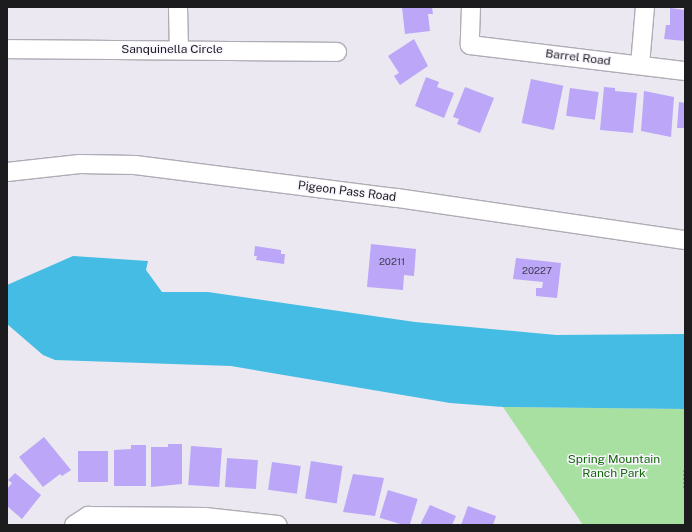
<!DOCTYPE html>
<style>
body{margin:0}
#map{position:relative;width:692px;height:532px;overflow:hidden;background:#ebe8f1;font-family:"Public Sans",sans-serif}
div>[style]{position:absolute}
.green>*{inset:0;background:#a7e0a0}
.water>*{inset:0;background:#45bce3}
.building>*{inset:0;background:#bba6f8;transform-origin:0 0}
.path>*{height:2.5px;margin-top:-1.25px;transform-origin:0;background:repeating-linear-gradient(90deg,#918e95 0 2px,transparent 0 4px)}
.roads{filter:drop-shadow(1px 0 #b0acb5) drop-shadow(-1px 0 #b0acb5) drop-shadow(0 1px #b0acb5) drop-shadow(0 -1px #b0acb5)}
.minor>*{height:18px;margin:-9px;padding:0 9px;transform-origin:9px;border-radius:9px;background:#fff}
span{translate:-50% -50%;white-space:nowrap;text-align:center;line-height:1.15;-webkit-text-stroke:3px #f9f5fe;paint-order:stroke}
.number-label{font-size:10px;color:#443e54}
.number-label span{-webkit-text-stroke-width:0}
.street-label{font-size:12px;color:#1c1b1e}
.park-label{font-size:12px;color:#126907}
.frame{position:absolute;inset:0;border:8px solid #1c1b1e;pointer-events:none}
</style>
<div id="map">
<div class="green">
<div style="clip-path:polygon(503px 407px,685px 409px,685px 525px,583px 525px)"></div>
</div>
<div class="water">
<div style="clip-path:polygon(73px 256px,148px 261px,146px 270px,162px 292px,208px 292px,415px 322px,556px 335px,685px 334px,685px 409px,503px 407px,450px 403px,231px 366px,55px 360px,43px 355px,7px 324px,7px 285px)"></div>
</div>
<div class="building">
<div style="clip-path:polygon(402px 7px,432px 7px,433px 14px,428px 14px,430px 31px,405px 34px)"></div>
<div style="clip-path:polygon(670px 8px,685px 10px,685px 41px,664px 39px,666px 25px,670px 25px)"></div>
<div style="clip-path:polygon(414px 39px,428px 66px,400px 85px,394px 76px,399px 73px,388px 56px)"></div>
<div style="clip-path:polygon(426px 77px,439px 82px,437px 87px,454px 93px,444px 118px,415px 106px)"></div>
<div style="left:531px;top:79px;width:33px;height:45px;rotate:12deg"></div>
<div style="clip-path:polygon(465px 87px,494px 98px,480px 133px,457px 124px,459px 119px,453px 117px)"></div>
<div style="clip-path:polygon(604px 87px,615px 88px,615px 91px,637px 93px,633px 133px,600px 130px)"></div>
<div style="left:570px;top:88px;width:29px;height:28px;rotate:8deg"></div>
<div style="clip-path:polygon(644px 91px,674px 97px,671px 137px,641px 131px)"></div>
<div style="clip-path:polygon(679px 102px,685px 103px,685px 128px,677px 128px)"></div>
<div style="clip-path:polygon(371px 244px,416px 249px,414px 276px,404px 275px,403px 290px,367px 287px)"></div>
<div style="clip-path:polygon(255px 246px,281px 250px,281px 254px,285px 254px,284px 264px,256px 260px,257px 256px,254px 256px)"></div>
<div style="clip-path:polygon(516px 258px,561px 263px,557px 298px,536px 296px,536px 288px,542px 288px,543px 282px,513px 279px)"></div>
<div style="clip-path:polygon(44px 437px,71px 470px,62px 476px,60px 474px,43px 487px,19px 457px)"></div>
<div style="clip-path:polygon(168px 444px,182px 444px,182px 484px,151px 487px,151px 447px,168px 447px)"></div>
<div style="clip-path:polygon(131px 445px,146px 445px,146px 486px,114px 486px,114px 450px,131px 449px)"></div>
<div style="left:191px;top:446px;width:31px;height:39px;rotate:4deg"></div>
<div style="left:78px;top:451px;width:30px;height:31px"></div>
<div style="left:227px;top:458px;width:31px;height:29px;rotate:4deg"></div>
<div style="left:311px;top:461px;width:32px;height:38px;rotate:9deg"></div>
<div style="left:272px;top:462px;width:29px;height:28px;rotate:8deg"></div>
<div style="clip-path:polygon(15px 473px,41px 495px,22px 519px,7px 506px,7px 489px,12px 483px,8px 480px)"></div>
<div style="clip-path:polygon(353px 474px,384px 478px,375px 516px,343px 512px)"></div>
<div style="left:388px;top:490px;width:31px;height:29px;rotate:17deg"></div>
<div style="clip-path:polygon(430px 505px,456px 516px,452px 525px,420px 525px)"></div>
<div style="clip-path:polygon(468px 506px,496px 516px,493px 525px,461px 525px)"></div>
</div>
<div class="path">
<div style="left:685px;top:470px;width:18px;rotate:90deg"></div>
</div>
<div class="roads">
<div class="minor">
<div style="left:178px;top:7px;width:43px;rotate:88.7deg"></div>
<div style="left:471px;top:7px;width:38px;rotate:92deg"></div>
<div style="left:470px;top:45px;width:217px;rotate:6.9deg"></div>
<div style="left:7px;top:49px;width:330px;rotate:0.5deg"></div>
<div style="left:640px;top:65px;width:58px;rotate:-85.1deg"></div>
<div style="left:7px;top:172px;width:73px;rotate:-6.3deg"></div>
<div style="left:80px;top:164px;width:55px;rotate:1deg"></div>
<div style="left:135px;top:165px;width:264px;rotate:7.2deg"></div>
<div style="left:397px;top:198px;width:291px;rotate:8.3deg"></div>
<div style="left:74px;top:525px;width:17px;rotate:-33deg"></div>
<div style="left:88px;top:516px;width:117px;rotate:0.5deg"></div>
<div style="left:205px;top:517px;width:73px;rotate:6.3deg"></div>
</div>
</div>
<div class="number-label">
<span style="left:392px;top:262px">20211</span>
<span style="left:537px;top:271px">20227</span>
</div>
<div class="street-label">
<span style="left:172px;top:50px">Sanquinella Circle</span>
<span style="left:578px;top:58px;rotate:7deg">Barrel Road</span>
<span style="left:347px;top:192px;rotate:7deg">Pigeon Pass Road</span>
</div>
<div class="park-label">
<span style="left:614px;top:467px">Spring Mountain<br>Ranch Park</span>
</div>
<div class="frame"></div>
</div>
